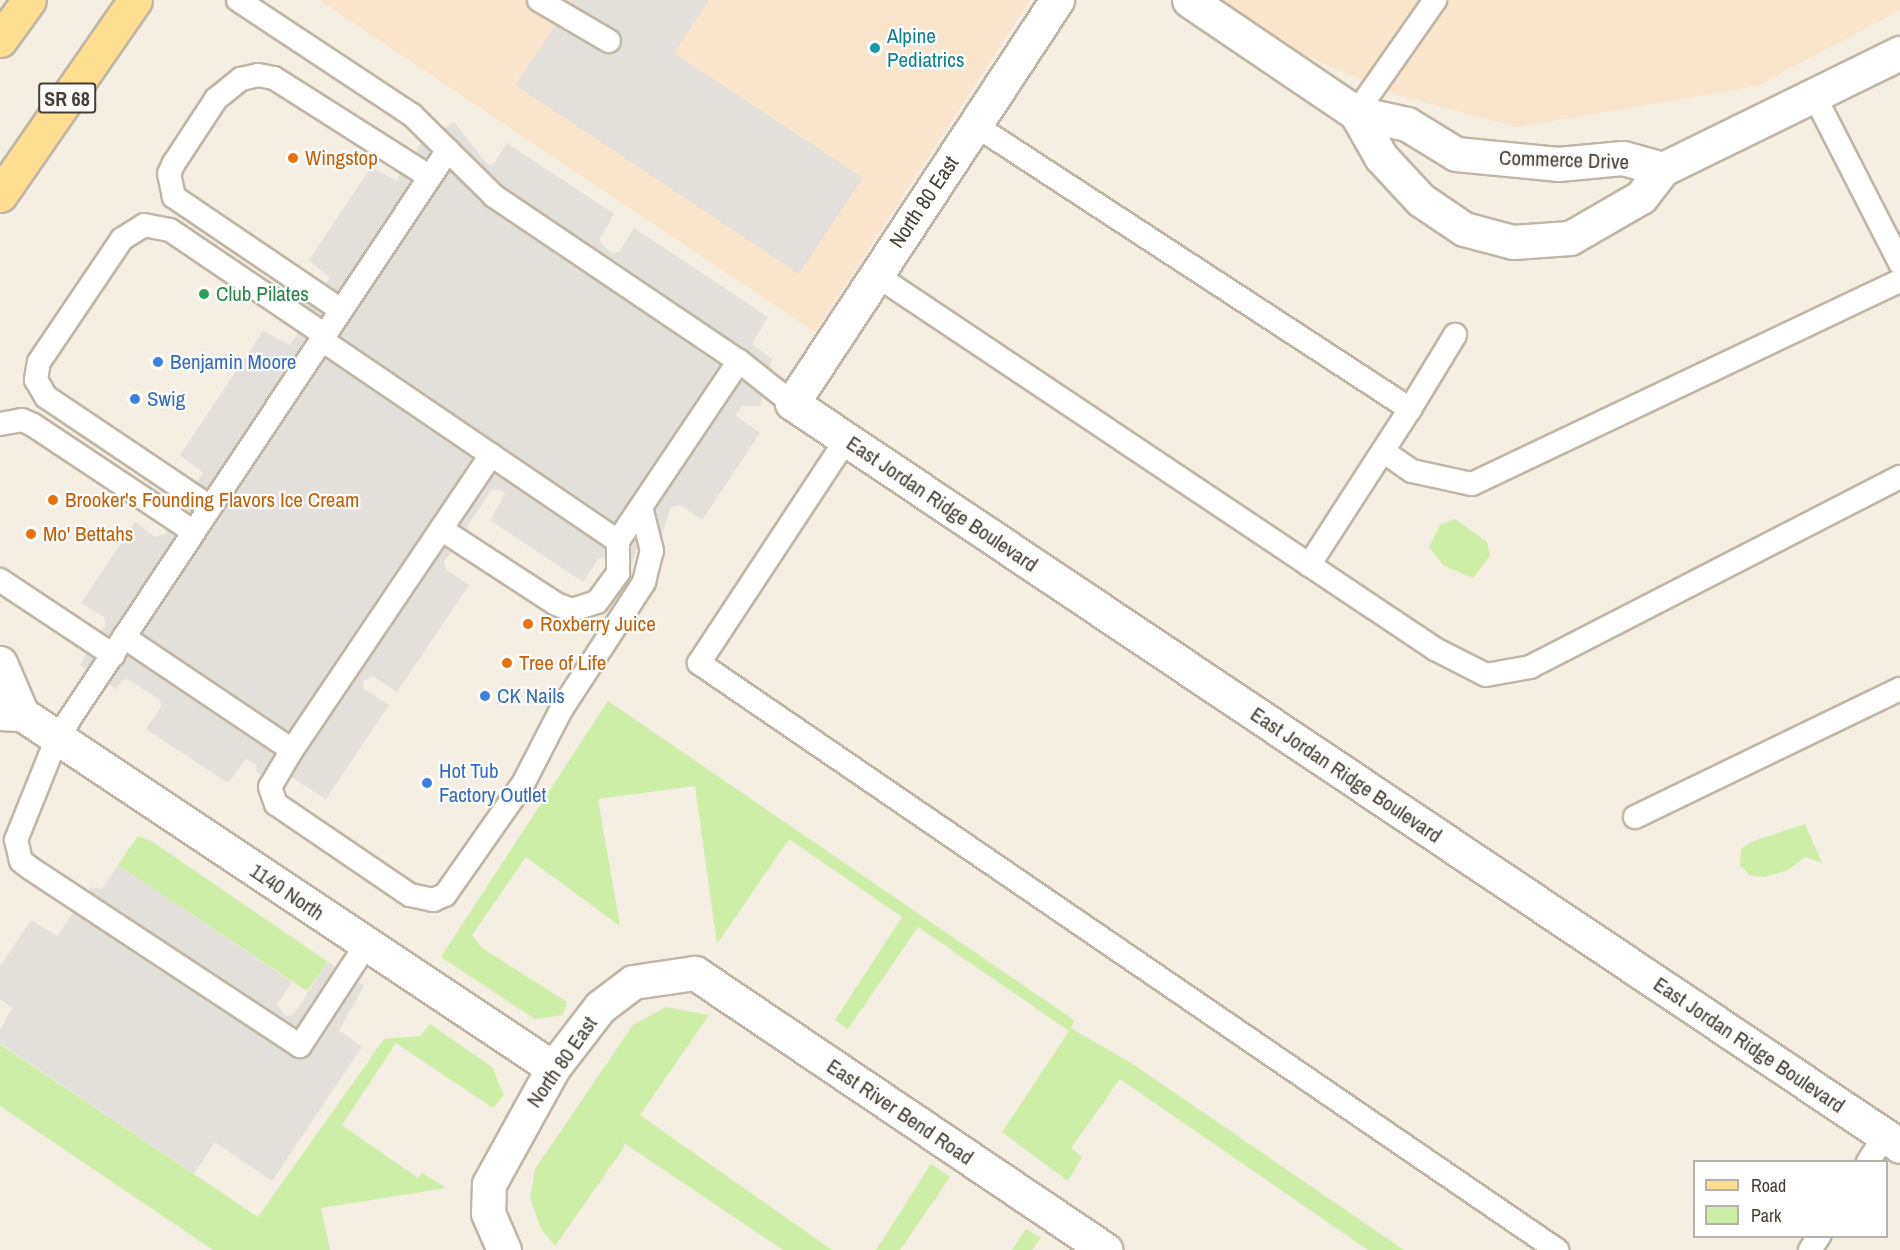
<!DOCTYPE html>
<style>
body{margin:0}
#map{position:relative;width:1900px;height:1250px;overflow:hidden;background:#f4eee3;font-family:"Archivo Narrow",sans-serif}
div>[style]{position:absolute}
.commercial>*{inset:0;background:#f8e5cb}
.green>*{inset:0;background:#ceeda7}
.parking>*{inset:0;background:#e3e0dc}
.roads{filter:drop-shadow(2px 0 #c0b6a5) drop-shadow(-2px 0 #c0b6a5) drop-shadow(0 2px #c0b6a5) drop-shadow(0 -2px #c0b6a5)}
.service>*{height:22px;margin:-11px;padding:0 11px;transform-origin:11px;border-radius:11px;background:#fff}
.minor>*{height:33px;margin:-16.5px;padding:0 16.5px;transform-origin:16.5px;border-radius:16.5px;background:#fff}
.primary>*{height:33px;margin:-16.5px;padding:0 16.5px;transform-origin:16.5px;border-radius:16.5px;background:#ffde91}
.dots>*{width:16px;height:16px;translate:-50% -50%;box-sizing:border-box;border:3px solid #fff;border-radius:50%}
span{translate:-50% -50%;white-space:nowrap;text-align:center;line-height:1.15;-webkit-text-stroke:4.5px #fff;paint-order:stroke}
.shield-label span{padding:2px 4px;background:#fff;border:2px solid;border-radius:4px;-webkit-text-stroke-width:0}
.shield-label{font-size:20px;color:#463e33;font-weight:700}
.culture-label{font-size:21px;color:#0d838f}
.left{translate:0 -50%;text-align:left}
.food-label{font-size:21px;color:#c56008}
.street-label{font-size:21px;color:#463e33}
.leisure-label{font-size:21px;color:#27864d}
.shop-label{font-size:21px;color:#366cbe}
.legend{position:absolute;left:1693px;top:1160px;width:195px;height:78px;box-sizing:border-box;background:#fff;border:2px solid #b5b2ad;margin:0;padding:8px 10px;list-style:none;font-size:18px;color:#463e33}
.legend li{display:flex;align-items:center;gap:12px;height:30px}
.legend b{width:30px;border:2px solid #b5b2ad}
</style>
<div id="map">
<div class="commercial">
<div style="clip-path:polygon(319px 0,1030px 0,815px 332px)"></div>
<div style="clip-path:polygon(1170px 0,1900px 0,1900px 10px,1757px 86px,1517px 127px,1402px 96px)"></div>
</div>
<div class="green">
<div style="clip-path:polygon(1455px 519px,1487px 542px,1490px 556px,1473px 578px,1444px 566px,1429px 547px,1440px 525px)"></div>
<div style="clip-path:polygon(608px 701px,1074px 1020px,1071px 1028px,1131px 1063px,1404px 1250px,1368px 1250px,1120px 1079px,1071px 1148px,1082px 1157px,1068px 1181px,1002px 1132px,1069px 1031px,918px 927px,848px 1029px,835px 1020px,902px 917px,789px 839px,717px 944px,695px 786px,598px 799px,620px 926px,526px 857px,472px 935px,482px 948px,567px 1002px,563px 1015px,535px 1019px,441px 957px)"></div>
<div style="clip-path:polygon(1805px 824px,1822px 863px,1805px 857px,1788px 870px,1765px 877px,1751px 876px,1740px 865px,1741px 849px,1751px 842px)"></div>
<div style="clip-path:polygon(138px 836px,153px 842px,328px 962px,307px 991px,118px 865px)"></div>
<div style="clip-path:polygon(666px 1007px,709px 1015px,640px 1115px,832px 1250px,783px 1250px,621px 1141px,625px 1146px,555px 1246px,541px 1229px,530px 1198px,535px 1169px,633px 1025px)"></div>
<div style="clip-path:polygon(430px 1024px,492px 1067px,504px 1095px,493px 1108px,396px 1043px,342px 1125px,418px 1178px,422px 1173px,446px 1188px,321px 1208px,330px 1250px,213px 1250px,0 1106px,0 1044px,258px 1217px,384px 1039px,420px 1036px)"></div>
<div style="clip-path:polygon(931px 1164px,950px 1177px,900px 1250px,876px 1250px)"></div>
<div style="clip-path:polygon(1026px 1229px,1041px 1238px,1032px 1250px,1012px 1250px)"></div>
</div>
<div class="parking">
<div style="clip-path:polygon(572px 0,709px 0,674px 53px,863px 178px,799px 274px,515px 85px)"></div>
<div style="clip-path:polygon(454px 122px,488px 165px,494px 163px,507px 143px,614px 214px,600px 238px,601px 244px,612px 253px,619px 252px,634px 228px,768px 317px,752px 344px,772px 359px,760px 406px,742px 406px,735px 415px,760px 433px,702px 520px,680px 505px,671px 507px,663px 531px,660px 574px,639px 566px,641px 552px,637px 549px,630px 567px,608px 565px,607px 558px,599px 558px,583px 582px,490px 520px,505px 494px,500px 489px,491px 491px,467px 527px,473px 538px,461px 557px,452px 552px,444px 561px,446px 570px,469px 585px,397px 692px,373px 676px,363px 682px,364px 689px,389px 705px,326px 799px,291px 777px,279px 786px,256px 772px,257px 765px,246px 759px,228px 783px,146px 729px,161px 707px,160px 700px,128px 679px,122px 680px,116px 689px,80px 665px,87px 652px,64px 637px,76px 619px,99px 632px,106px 625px,104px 617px,81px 603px,135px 522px,156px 537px,166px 533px,165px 524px,151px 516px,180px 472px,197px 482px,203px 473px,180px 455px,263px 331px,289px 345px,297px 336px,296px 329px,286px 322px,313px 281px,324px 286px,330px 278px,309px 260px,371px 167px,397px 181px,411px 152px,416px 153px,419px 145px)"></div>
<div style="clip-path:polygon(118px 865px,292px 982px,277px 1005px,286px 1016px,293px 1015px,328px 962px,364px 986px,339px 1030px,362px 1047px,272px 1181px,215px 1142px,194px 1174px,0 1043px,0 1030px,12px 1008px,0 999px,0 966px,31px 920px,57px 936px,91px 887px,102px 889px)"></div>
</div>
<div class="roads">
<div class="service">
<div style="left:238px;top:0;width:209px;rotate:33.5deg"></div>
<div style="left:412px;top:115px;width:115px;rotate:44.6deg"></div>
<div style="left:494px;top:196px;width:295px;rotate:34deg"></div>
<div style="left:739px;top:361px;width:68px;rotate:38.4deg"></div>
<div style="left:539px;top:0;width:81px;rotate:30.4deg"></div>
<div style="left:1814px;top:95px;width:189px;rotate:62.9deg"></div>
<div style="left:1356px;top:113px;width:138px;rotate:-55deg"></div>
<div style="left:975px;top:125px;width:520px;rotate:33.14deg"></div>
<div style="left:1410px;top:409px;width:186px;rotate:122.9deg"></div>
<div style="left:876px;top:275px;width:673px;rotate:33.78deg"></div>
<div style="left:1435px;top:649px;width:57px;rotate:27deg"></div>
<div style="left:1486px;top:675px;width:45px;rotate:-10.3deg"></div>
<div style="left:1530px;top:667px;width:416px;rotate:-27.2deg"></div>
<div style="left:341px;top:310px;width:202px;rotate:-145.9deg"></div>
<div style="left:174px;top:197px;width:24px;rotate:-102deg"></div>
<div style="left:169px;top:174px;width:12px;rotate:-66deg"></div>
<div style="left:174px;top:163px;width:77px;rotate:-56.7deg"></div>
<div style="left:216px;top:99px;width:32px;rotate:-39deg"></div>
<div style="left:241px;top:79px;width:17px;rotate:-13deg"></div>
<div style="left:258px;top:75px;width:16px;rotate:11deg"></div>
<div style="left:274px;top:78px;width:185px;rotate:32.4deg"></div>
<div style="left:322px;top:340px;width:358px;rotate:34.2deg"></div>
<div style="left:618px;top:541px;width:217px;rotate:-56.1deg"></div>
<div style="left:1410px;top:409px;width:87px;rotate:-58.7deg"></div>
<div style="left:0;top:424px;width:22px;rotate:-10deg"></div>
<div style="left:22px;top:420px;width:12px;rotate:24deg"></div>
<div style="left:33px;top:425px;width:193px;rotate:33.6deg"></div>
<div style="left:846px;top:440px;width:267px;rotate:123.4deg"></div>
<div style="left:699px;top:663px;width:1040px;rotate:34.38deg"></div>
<div style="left:1383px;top:451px;width:35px;rotate:35deg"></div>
<div style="left:1412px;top:471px;width:61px;rotate:12.2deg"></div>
<div style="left:1472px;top:484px;width:474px;rotate:-25.4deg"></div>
<div style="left:210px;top:507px;width:197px;rotate:-146.1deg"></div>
<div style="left:46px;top:397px;width:20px;rotate:-120deg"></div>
<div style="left:36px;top:380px;width:18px;rotate:-81deg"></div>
<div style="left:39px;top:362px;width:148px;rotate:-56deg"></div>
<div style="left:122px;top:239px;width:26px;rotate:-32deg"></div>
<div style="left:144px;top:225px;width:26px;rotate:11deg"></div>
<div style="left:170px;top:230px;width:187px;rotate:34.1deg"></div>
<div style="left:441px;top:529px;width:137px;rotate:33.1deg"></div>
<div style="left:556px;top:604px;width:17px;rotate:21deg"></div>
<div style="left:572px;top:610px;width:26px;rotate:-18deg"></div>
<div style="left:597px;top:602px;width:36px;rotate:-54deg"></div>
<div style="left:618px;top:573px;width:32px;rotate:-90deg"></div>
<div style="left:0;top:580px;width:136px;rotate:33.6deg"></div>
<div style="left:124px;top:637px;width:202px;rotate:33.9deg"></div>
<div style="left:292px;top:750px;width:356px;rotate:-56deg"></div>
<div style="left:292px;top:750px;width:43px;rotate:120.7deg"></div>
<div style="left:270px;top:787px;width:18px;rotate:71deg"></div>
<div style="left:276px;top:804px;width:162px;rotate:34.2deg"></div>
<div style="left:410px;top:895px;width:24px;rotate:12deg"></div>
<div style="left:433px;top:900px;width:13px;rotate:-23deg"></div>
<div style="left:445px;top:895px;width:138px;rotate:-55deg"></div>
<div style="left:524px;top:782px;width:81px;rotate:-62.8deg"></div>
<div style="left:561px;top:710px;width:153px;rotate:-57deg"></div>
<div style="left:644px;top:582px;width:32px;rotate:-76deg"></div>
<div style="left:652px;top:551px;width:45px;rotate:-104deg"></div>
<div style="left:1635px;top:817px;width:294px;rotate:-25.8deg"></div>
<div style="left:366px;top:945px;width:121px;rotate:123.2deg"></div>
<div style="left:300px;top:1046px;width:323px;rotate:-146.6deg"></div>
<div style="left:30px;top:868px;width:11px;rotate:-142deg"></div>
<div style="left:21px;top:861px;width:22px;rotate:-103deg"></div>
<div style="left:16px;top:840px;width:110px;rotate:-68.1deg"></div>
<div style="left:57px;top:738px;width:706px;rotate:-56.38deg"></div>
<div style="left:1868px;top:1162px;width:31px;rotate:-58deg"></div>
<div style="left:1810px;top:1250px;width:17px;rotate:-57deg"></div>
</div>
<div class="minor">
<div style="left:1057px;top:0;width:482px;rotate:123.3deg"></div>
<div style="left:792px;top:403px;width:1334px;rotate:33.84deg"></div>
<div style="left:1189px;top:0;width:202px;rotate:34.1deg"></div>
<div style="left:1356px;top:113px;width:52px;rotate:12.2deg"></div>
<div style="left:1407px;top:124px;width:57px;rotate:31.5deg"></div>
<div style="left:1456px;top:154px;width:102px;rotate:5.6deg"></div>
<div style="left:1558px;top:164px;width:65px;rotate:-5.3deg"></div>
<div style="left:1623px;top:158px;width:41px;rotate:15.4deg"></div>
<div style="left:1356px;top:113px;width:51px;rotate:60.4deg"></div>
<div style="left:1381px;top:157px;width:59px;rotate:47.1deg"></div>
<div style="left:1421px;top:200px;width:52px;rotate:34deg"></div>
<div style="left:1464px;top:229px;width:51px;rotate:14.9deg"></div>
<div style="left:1513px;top:242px;width:57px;rotate:-4deg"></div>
<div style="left:1570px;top:238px;width:82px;rotate:-30deg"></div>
<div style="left:1641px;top:197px;width:36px;rotate:-52deg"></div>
<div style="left:1663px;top:169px;width:264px;rotate:-26.1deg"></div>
<div style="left:0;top:663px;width:56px;rotate:66.7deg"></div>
<div style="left:0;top:713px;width:22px;rotate:3deg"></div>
<div style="left:22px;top:714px;width:638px;rotate:33.69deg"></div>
<div style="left:504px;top:1250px;width:40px;rotate:-113.4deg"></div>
<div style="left:488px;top:1213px;width:29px;rotate:-88deg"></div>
<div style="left:489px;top:1184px;width:132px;rotate:-61.1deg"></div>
<div style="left:553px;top:1068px;width:77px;rotate:-52.4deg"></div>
<div style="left:600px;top:1007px;width:41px;rotate:-37.1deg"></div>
<div style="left:633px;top:982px;width:63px;rotate:-8.3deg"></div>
<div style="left:695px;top:973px;width:495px;rotate:34deg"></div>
</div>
<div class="primary">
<div style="left:0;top:40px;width:49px;rotate:-54.1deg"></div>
<div style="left:0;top:195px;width:237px;rotate:-55.3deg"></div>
</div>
</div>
<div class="dots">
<div style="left:875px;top:48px;background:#0f9aa8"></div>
<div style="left:293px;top:158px;background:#e8710a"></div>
<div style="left:204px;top:294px;background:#2e9e5b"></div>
<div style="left:158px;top:362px;background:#3f7fe0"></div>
<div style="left:135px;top:399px;background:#3f7fe0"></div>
<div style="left:53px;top:500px;background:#e8710a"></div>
<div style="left:31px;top:534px;background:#e8710a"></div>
<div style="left:528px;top:624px;background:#e8710a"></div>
<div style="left:507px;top:663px;background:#e8710a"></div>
<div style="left:485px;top:696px;background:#3f7fe0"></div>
<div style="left:427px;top:783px;background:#3f7fe0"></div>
</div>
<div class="shield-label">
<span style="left:67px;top:98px">SR 68</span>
</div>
<div class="culture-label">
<span class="left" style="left:887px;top:48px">Alpine<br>Pediatrics</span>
</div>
<div class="food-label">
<span class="left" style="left:305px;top:158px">Wingstop</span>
<span class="left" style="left:65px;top:500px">Brooker's Founding Flavors Ice Cream</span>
<span class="left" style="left:43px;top:534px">Mo' Bettahs</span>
<span class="left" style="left:540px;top:624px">Roxberry Juice</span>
<span class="left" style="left:519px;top:663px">Tree of Life</span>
</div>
<div class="street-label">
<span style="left:1564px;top:160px;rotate:2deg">Commerce Drive</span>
<span style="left:924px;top:202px;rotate:-56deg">North 80 East</span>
<span style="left:942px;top:504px;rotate:34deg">East Jordan Ridge Boulevard</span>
<span style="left:1346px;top:775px;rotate:34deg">East Jordan Ridge Boulevard</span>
<span style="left:287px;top:892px;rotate:34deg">1140 North</span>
<span style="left:1749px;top:1045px;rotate:34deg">East Jordan Ridge Boulevard</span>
<span style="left:562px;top:1062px;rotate:-55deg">North 80 East</span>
<span style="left:900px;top:1112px;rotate:34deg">East River Bend Road</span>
</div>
<div class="leisure-label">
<span class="left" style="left:216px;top:294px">Club Pilates</span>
</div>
<div class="shop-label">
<span class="left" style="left:170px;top:362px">Benjamin Moore</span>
<span class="left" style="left:147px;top:399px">Swig</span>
<span class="left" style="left:497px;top:696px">CK Nails</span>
<span class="left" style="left:439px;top:783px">Hot Tub<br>Factory Outlet</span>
</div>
<ul class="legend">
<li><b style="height:8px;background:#ffde91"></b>Road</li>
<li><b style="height:16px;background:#ceeda7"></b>Park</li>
</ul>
</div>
